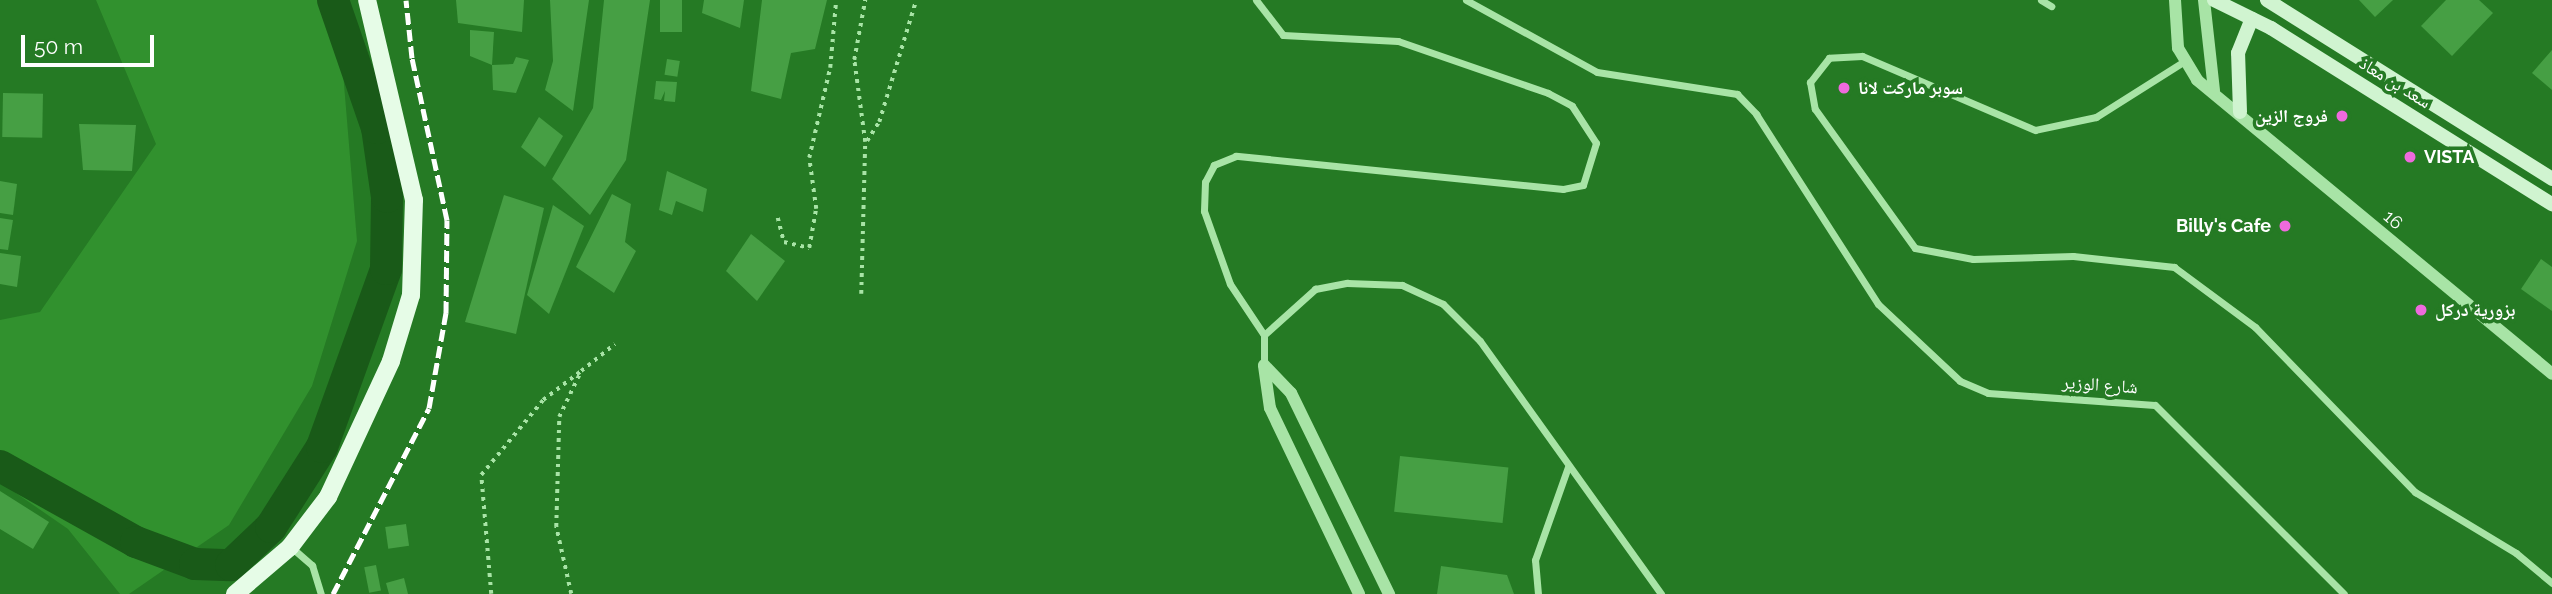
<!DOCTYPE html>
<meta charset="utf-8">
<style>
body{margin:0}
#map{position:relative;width:2552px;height:594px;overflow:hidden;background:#257a24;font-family:Raleway,"Noto Naskh Arabic",sans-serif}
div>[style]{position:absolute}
.green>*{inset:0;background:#31912e}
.river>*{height:32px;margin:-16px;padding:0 16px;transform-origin:16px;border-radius:16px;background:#195a18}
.building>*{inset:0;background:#469f44;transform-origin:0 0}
.path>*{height:3.5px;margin-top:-1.75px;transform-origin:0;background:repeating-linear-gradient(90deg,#a8e4a6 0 3.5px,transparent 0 8.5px)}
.minor>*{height:7px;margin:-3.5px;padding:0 3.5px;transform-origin:3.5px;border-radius:3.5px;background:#a8e4a6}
.tertiary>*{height:12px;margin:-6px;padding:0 6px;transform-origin:6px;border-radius:6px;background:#a8e4a6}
.secondary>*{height:14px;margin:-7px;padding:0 7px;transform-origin:7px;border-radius:7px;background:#d0f4d0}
.primary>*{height:18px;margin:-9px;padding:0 9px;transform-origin:9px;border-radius:9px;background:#e6fce7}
.rail>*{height:5px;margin-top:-2.5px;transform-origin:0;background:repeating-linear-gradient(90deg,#fff 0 12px,transparent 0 17px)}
.dots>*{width:19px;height:19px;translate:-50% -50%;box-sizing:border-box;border:4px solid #257a24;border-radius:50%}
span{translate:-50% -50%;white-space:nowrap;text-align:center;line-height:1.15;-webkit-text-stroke:7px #257a24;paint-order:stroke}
.street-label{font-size:18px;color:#fff}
.poi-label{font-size:18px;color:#fff;font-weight:700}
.left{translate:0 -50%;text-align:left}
.right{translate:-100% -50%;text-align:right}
.scale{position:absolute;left:21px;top:35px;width:133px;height:32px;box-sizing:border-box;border:4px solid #fff;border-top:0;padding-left:9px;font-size:21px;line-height:24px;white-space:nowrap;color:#fff;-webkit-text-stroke:5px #257a24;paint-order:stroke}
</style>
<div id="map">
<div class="green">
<div style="clip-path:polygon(96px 0,337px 0,357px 241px,312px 386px,229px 525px,129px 594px,120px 594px,68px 529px,0 482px,0 320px,40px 312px,156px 144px)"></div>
</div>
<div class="river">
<div style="left:0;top:466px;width:156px;rotate:29.2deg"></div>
<div style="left:136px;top:542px;width:63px;rotate:20.4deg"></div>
<div style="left:195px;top:564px;width:36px;rotate:2deg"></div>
<div style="left:231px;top:565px;width:55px;rotate:-43.5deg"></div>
<div style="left:271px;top:527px;width:95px;rotate:-57.5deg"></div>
<div style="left:322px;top:447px;width:189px;rotate:-70.2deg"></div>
<div style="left:386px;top:269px;width:72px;rotate:-89.2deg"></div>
<div style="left:387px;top:197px;width:70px;rotate:-98.2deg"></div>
<div style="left:377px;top:128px;width:135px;rotate:-109deg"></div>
</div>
<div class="building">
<div style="clip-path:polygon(456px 0,524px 0,522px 32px,458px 23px)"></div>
<div style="clip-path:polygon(550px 0,589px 0,573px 111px,545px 90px,553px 61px)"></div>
<div style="clip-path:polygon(604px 0,650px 0,626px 160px,590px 215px,552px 179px,593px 108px)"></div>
<div style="left:660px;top:0;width:22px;height:32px"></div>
<div style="clip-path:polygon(704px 0,744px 0,740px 28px,702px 13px)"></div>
<div style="clip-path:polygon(762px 0,827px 0,815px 49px,791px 53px,781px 99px,751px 91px)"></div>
<div style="clip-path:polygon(2359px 0,2393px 0,2375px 17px)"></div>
<div style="clip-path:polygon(2446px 0,2479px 0,2493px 13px,2452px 56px,2421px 26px)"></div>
<div style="clip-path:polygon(470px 30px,494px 32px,492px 65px,470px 56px)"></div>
<div style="clip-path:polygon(2552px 50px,2552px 90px,2532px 73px)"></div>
<div style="clip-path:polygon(516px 57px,529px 60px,516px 93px,493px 90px,492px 65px,513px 64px)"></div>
<div style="left:667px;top:59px;width:13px;height:16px;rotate:9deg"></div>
<div style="clip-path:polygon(656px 81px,677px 82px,675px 102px,664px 101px,665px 91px,661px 100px,654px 99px)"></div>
<div style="left:3px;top:93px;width:40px;height:44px;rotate:1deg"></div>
<div style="clip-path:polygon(539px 117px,563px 136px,545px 167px,521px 147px)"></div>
<div style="clip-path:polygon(79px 124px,136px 125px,132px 171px,83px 170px)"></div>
<div style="clip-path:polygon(667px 171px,707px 189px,703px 212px,676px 201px,672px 215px,659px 210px)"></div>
<div style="clip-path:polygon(0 181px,17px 184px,13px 215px,0 213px)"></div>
<div style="clip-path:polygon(612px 194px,631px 204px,625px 242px,636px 251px,614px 293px,576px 267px)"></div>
<div style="clip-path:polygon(504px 195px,544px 208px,516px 334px,465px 322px)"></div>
<div style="clip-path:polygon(553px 205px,584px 226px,549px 314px,527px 295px)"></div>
<div style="clip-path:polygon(0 218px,13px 220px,8px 250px,0 249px)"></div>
<div style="clip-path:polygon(751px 234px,785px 261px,757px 301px,726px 271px)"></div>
<div style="clip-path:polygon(0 253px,21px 256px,17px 287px,0 284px)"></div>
<div style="clip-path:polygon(2541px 259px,2552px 267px,2552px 311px,2521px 289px)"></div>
<div style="left:1400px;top:456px;width:109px;height:56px;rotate:6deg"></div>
<div style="clip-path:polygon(0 491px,49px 522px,33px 549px,0 529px)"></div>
<div style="left:406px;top:524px;width:22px;height:21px;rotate:82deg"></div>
<div style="left:376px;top:565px;width:26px;height:12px;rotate:79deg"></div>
<div style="clip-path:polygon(1441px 566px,1507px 575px,1514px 594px,1437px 594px)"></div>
<div style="clip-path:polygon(404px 578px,408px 594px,389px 594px,386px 583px)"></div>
</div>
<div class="path">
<div style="left:867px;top:141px;width:22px;rotate:-58deg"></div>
<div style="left:879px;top:122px;width:127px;rotate:-73.1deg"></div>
<div style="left:778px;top:218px;width:25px;rotate:76deg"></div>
<div style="left:784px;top:242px;width:26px;rotate:13deg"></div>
<div style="left:809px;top:248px;width:40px;rotate:-80deg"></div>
<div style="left:816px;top:209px;width:51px;rotate:-97.8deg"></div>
<div style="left:809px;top:158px;width:92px;rotate:-76.9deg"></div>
<div style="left:830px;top:68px;width:68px;rotate:-85deg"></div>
<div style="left:861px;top:294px;width:152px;rotate:-88.5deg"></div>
<div style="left:865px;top:142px;width:83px;rotate:-97.6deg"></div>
<div style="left:854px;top:60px;width:61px;rotate:-79.6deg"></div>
<div style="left:491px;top:594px;width:119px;rotate:-94.8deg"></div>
<div style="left:481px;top:475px;width:97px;rotate:-50.4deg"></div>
<div style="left:543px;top:400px;width:48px;rotate:-37.3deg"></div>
<div style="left:571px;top:594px;width:69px;rotate:-102.6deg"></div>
<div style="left:556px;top:527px;width:110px;rotate:-88.4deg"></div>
<div style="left:559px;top:417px;width:51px;rotate:-64.4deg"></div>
<div style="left:581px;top:371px;width:43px;rotate:-38.5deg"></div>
</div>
<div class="minor">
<div style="left:1256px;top:0;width:44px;rotate:52.4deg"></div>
<div style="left:1283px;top:35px;width:115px;rotate:3deg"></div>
<div style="left:1398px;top:41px;width:159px;rotate:19.1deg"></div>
<div style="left:1548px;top:93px;width:27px;rotate:28deg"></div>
<div style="left:1572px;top:106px;width:44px;rotate:57deg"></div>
<div style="left:1596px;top:143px;width:44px;rotate:107.2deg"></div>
<div style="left:1583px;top:185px;width:20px;rotate:169deg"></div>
<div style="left:1563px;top:189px;width:329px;rotate:-174.2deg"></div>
<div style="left:1236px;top:156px;width:24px;rotate:158deg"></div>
<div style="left:1214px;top:165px;width:19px;rotate:118deg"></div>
<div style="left:1205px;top:182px;width:29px;rotate:92deg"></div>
<div style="left:1204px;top:211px;width:77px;rotate:70.4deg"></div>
<div style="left:1230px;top:284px;width:61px;rotate:56.3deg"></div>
<div style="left:1264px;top:335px;width:30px;rotate:90deg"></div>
<div style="left:1466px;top:0;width:149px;rotate:28.8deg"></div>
<div style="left:1597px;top:72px;width:142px;rotate:8.9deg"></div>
<div style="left:1737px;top:94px;width:28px;rotate:46deg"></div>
<div style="left:1756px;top:114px;width:226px;rotate:57.3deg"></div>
<div style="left:1878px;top:304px;width:112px;rotate:43.2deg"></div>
<div style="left:1960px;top:381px;width:30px;rotate:23deg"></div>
<div style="left:1988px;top:393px;width:167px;rotate:4.1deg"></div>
<div style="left:2155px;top:405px;width:267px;rotate:45deg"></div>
<div style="left:2041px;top:0;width:12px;rotate:31deg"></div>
<div style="left:2183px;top:62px;width:103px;rotate:147.7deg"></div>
<div style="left:2096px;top:117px;width:62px;rotate:168deg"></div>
<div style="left:2035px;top:130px;width:188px;rotate:-156.8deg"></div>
<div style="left:1862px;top:56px;width:33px;rotate:177deg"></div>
<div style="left:1829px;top:58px;width:31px;rotate:128deg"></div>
<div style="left:1810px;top:82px;width:27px;rotate:80deg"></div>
<div style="left:1815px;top:109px;width:171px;rotate:54.3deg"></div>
<div style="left:1915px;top:248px;width:59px;rotate:10.7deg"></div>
<div style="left:1973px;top:259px;width:100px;rotate:-1.7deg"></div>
<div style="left:2073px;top:256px;width:102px;rotate:6.2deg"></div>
<div style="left:2174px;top:267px;width:101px;rotate:36.5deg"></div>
<div style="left:2255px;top:327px;width:230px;rotate:45.9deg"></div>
<div style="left:2415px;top:492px;width:118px;rotate:31.1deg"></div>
<div style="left:2516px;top:553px;width:47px;rotate:39.8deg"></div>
<div style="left:1264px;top:335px;width:69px;rotate:-42deg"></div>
<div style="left:1315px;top:289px;width:33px;rotate:-11deg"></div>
<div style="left:1347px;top:283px;width:55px;rotate:2.1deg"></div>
<div style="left:1402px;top:285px;width:45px;rotate:24.9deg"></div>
<div style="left:1443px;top:304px;width:52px;rotate:45deg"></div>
<div style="left:1480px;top:341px;width:311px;rotate:54.4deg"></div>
<div style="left:291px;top:547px;width:28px;rotate:41deg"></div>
<div style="left:312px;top:565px;width:30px;rotate:73deg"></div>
<div style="left:1538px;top:594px;width:34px;rotate:-95deg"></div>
<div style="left:1535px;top:560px;width:99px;rotate:-70.5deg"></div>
</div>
<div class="tertiary">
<div style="left:2175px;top:0;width:48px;rotate:86.4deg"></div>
<div style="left:2178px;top:48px;width:37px;rotate:59deg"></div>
<div style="left:2197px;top:80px;width:461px;rotate:39.6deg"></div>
<div style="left:2204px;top:0;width:91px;rotate:83.7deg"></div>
<div style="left:1264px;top:365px;width:39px;rotate:46deg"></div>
<div style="left:1291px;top:393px;width:224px;rotate:64deg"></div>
<div style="left:1264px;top:366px;width:42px;rotate:81.9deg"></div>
<div style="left:1270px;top:408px;width:206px;rotate:64.4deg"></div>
</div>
<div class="secondary">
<div style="left:2214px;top:0;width:64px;rotate:26.2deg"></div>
<div style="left:2271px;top:28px;width:332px;rotate:32.1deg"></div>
<div style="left:2267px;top:0;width:337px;rotate:32.1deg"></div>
<div style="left:2240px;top:112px;width:59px;rotate:-91.9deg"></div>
<div style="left:2238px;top:53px;width:37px;rotate:-68deg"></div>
</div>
<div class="primary">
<div style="left:235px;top:594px;width:72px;rotate:-40.5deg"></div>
<div style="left:290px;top:547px;width:63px;rotate:-52.8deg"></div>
<div style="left:328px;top:497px;width:150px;rotate:-65.1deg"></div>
<div style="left:391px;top:361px;width:69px;rotate:-73.1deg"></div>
<div style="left:411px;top:295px;width:95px;rotate:-88.2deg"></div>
<div style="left:414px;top:200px;width:205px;rotate:-103.2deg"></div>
</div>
<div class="rail">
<div style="left:333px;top:594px;width:209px;rotate:-62.7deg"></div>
<div style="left:429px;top:408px;width:97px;rotate:-79.9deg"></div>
<div style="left:446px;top:313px;width:93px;rotate:-89.4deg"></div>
<div style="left:447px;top:220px;width:166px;rotate:-102.2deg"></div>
<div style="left:412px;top:58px;width:58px;rotate:-95.9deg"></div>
</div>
<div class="dots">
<div style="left:1844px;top:88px;background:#ee6add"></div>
<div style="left:2342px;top:116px;background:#ee6add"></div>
<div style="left:2410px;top:157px;background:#ee6add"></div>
<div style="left:2285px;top:226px;background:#ee6add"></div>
<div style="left:2421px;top:310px;background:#ee6add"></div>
</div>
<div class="street-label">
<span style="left:2395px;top:83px;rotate:32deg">سعد بن معاذ</span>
<span style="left:2393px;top:220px;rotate:41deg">16</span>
<span style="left:2100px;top:385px;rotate:4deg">شارع الوزير</span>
</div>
<div class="poi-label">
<span class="left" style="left:1858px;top:88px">سوبر ماركت لانا</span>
<span class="right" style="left:2328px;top:116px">فروج الزين</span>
<span class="left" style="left:2424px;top:157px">VISTA</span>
<span class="right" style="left:2271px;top:226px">Billy's Cafe</span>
<span class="left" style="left:2435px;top:310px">بزورية دركل</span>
</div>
<div class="scale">50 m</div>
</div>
